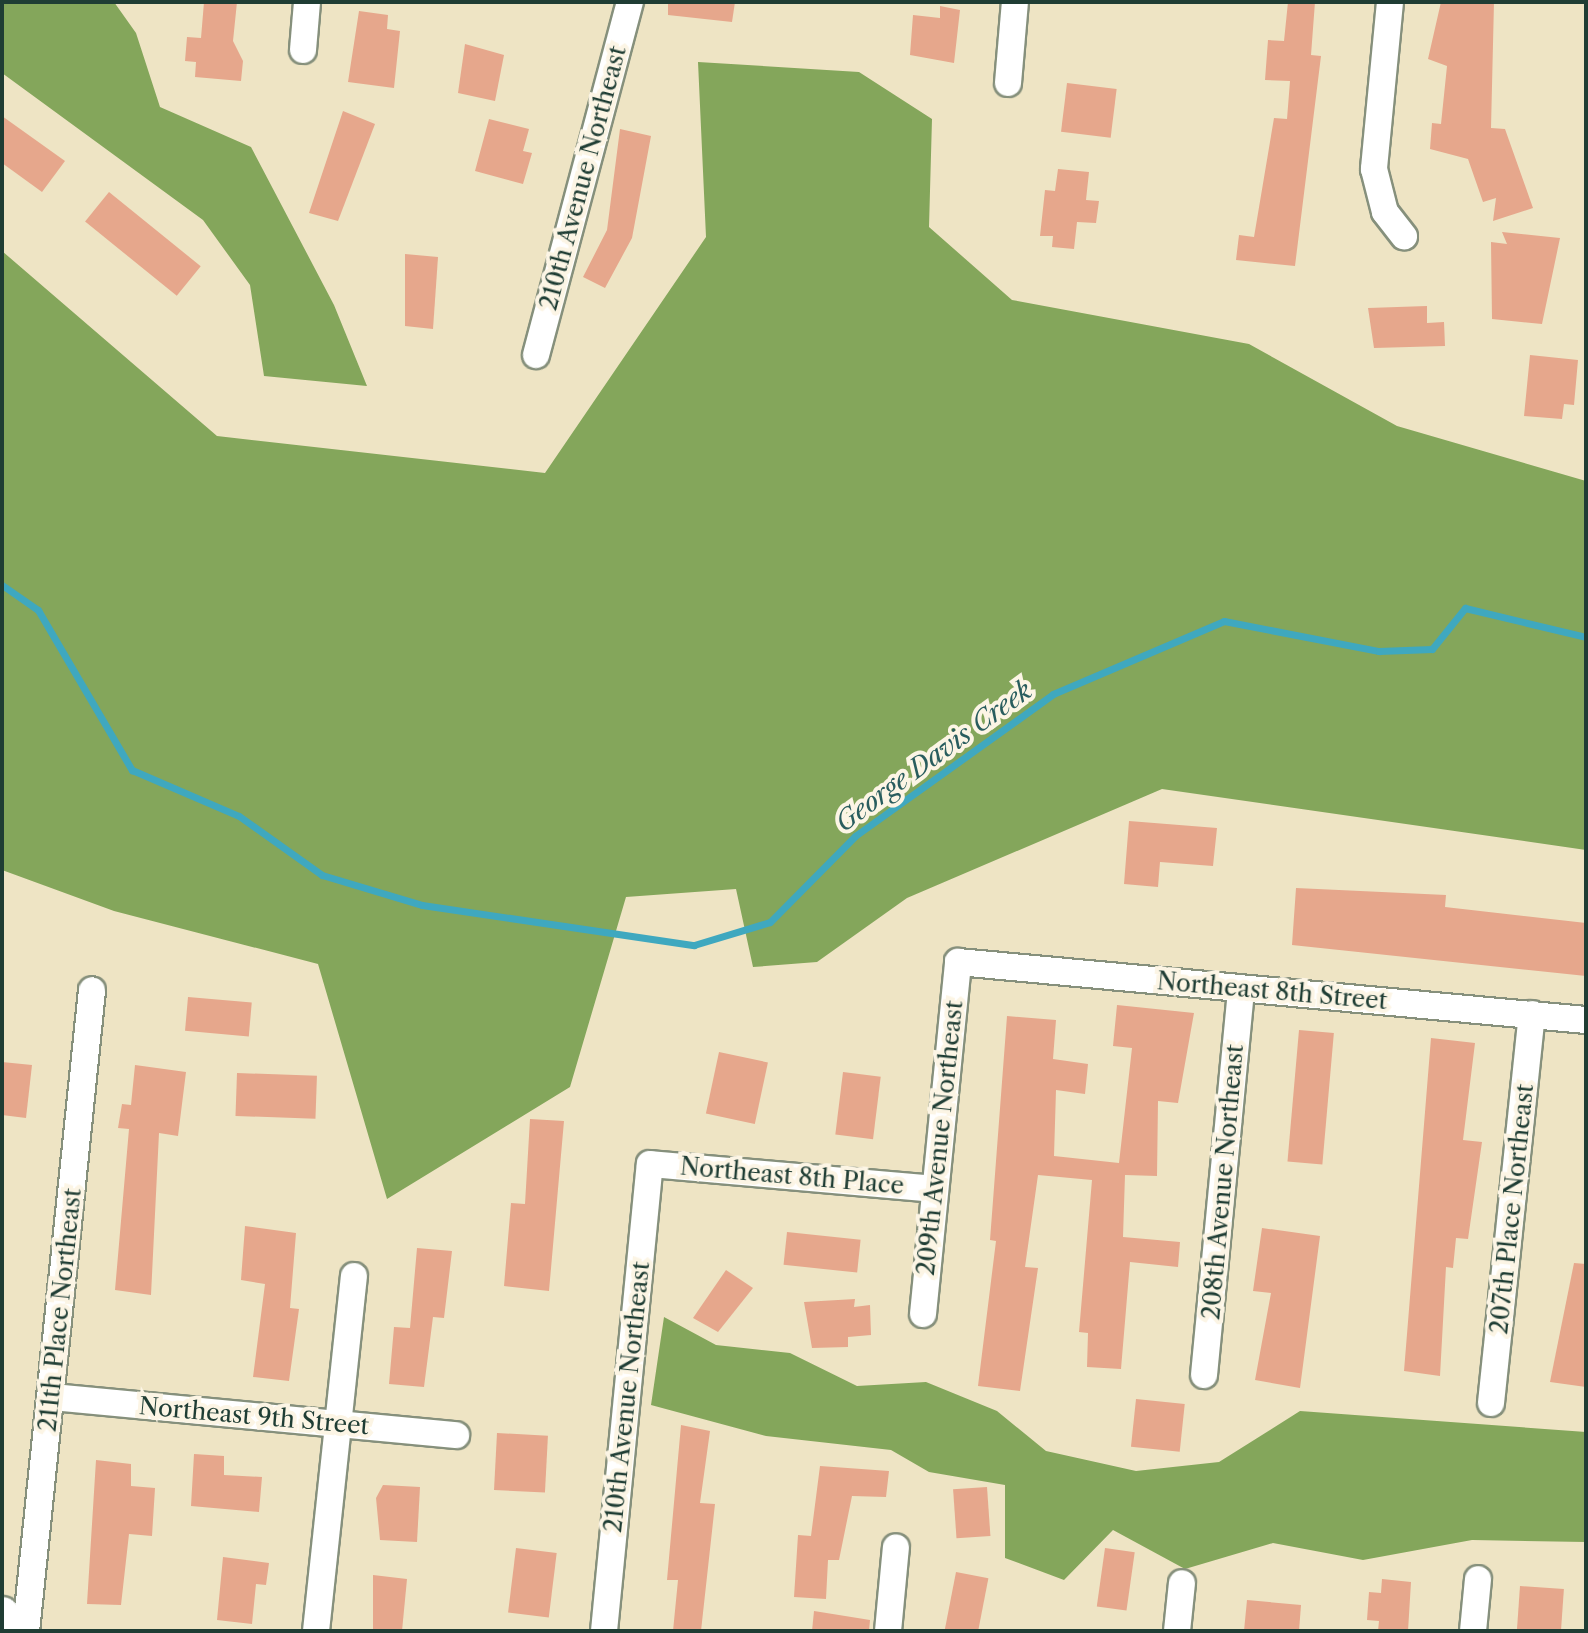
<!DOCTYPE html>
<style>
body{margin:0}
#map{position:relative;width:1588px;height:1633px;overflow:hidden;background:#eee4c4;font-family:"Libre Caslon Text",serif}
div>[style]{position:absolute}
.forest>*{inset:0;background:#84a65b}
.stream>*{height:7px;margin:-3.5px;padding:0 3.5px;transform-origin:3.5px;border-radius:3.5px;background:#3fa8bf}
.building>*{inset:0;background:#e6a78c;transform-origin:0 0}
.roads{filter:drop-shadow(2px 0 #86907c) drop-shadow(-2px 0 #86907c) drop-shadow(0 2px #86907c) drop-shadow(0 -2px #86907c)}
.minor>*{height:26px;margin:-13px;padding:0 13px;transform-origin:13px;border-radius:13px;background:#fff}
.tertiary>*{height:34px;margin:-17px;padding:0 17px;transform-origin:17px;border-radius:17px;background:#fff}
span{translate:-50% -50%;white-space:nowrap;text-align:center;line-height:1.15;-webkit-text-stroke:8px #fcf5e5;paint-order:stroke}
.street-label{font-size:24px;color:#1f3d34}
.water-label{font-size:26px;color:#295d5e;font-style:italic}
.frame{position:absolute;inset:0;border:4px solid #1f3d34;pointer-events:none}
</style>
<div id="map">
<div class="forest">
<div style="clip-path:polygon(2px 2px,114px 2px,136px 33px,160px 107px,251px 147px,334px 305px,367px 386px,264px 376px,250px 285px,203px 220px,2px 73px)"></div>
<div style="clip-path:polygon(698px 62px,859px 72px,932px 119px,929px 227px,1012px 300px,1249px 344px,1397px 426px,1586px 481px,1586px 850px,1162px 789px,907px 898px,817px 962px,753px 967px,736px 889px,626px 897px,570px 1087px,387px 1199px,318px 964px,114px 911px,2px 870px,2px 251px,217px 436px,545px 473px,706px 237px)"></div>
<div style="clip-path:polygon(664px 1317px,716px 1345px,790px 1353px,857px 1386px,926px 1382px,997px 1411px,1046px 1451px,1136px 1471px,1219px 1462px,1300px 1411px,1586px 1432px,1586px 1542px,1472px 1540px,1363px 1560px,1273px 1543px,1185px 1569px,1113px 1530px,1064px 1580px,1005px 1558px,1005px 1485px,929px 1472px,891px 1450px,766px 1436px,651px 1405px)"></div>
</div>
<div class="stream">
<div style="left:2px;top:585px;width:44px;rotate:34.8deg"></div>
<div style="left:38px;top:610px;width:186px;rotate:59.6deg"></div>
<div style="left:132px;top:770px;width:116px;rotate:23.3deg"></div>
<div style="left:239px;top:816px;width:102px;rotate:35.4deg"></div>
<div style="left:322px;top:875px;width:104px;rotate:16.7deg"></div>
<div style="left:422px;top:905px;width:275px;rotate:8.4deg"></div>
<div style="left:694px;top:945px;width:79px;rotate:-16.8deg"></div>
<div style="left:770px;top:922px;width:121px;rotate:-45.3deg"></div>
<div style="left:855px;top:836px;width:244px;rotate:-35.6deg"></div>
<div style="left:1053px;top:694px;width:186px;rotate:-23.1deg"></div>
<div style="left:1224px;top:621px;width:158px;rotate:11deg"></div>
<div style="left:1379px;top:651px;width:53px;rotate:-2.2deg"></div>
<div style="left:1432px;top:649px;width:53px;rotate:-51.2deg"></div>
<div style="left:1465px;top:608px;width:124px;rotate:13.5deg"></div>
</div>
<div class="building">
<div style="clip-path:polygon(204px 2px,237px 2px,233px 41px,243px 61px,241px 81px,195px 77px,196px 62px,185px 61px,187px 37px,201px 38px)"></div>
<div style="clip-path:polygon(668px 2px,735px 2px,732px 22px,668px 15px)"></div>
<div style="clip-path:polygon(1288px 2px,1315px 2px,1311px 55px,1321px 56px,1295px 266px,1236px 260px,1239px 235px,1254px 237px,1274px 118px,1287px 119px,1290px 81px,1265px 80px,1268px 40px,1284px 41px)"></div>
<div style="clip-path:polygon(1441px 2px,1494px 2px,1491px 128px,1505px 129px,1533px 208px,1493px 221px,1496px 198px,1483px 202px,1468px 159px,1430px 149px,1432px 123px,1441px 124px,1447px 66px,1428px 59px)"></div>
<div style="clip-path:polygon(940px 6px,960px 10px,954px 63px,910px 55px,913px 15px,940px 18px)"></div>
<div style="clip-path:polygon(359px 11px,388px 15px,387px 29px,400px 31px,394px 88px,348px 82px)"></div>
<div style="clip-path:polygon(465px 44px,504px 55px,495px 101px,458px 93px)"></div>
<div style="left:1067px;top:83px;width:50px;height:49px;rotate:7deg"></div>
<div style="clip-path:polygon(343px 111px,375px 124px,338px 221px,309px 213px)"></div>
<div style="clip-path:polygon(2px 116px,65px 161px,42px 192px,2px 163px)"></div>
<div style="clip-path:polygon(489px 119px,529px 129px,523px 151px,532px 153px,523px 184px,475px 171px)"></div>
<div style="clip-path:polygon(620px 129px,651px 136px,632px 238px,605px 288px,583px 277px,607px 230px)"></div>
<div style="clip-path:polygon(1058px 169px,1089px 172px,1086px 200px,1099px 201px,1096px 223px,1077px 222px,1074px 249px,1052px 247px,1053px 236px,1040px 236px,1045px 190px,1055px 191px)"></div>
<div style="left:109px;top:192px;width:118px;height:38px;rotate:39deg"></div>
<div style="clip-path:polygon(1502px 232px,1560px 238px,1542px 324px,1492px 319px,1491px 242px,1507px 244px)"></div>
<div style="clip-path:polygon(405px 254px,438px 257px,433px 329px,405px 326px)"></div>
<div style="clip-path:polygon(1427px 306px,1427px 323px,1444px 322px,1445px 346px,1374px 348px,1368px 308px)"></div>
<div style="clip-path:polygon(1530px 355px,1578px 360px,1574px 405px,1564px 404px,1562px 419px,1524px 416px)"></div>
<div style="clip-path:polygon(1129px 821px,1217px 828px,1213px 866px,1160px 862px,1158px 887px,1124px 884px)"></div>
<div style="clip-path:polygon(1296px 888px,1446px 895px,1445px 907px,1586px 923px,1586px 976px,1292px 945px)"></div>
<div style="left:188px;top:997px;width:64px;height:34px;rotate:5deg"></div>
<div style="clip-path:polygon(1117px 1005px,1194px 1013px,1178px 1103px,1158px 1101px,1157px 1176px,1125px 1175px,1123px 1237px,1180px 1242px,1178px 1267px,1130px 1262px,1121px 1369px,1087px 1367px,1088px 1333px,1079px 1332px,1092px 1180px,1038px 1175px,1025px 1267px,1038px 1268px,1020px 1391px,978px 1386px,996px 1241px,990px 1240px,1007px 1016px,1056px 1020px,1053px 1059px,1088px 1064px,1085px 1094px,1056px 1090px,1054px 1156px,1119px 1163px,1132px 1048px,1113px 1046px)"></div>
<div style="left:1299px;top:1030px;width:35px;height:132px;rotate:5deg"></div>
<div style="clip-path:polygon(1431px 1038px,1475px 1043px,1463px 1140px,1482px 1142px,1468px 1239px,1456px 1238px,1453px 1268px,1446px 1267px,1440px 1376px,1404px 1371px)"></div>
<div style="left:719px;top:1052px;width:50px;height:63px;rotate:12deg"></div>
<div style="clip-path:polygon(2px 1062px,32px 1065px,26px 1118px,2px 1115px)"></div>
<div style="clip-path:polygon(135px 1065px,186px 1072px,178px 1136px,159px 1133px,151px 1295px,115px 1290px,129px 1129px,118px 1128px,122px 1104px,131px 1105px)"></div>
<div style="left:843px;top:1072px;width:38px;height:63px;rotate:7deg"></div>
<div style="left:237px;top:1073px;width:80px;height:43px;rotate:2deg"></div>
<div style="clip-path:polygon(530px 1119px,564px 1121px,549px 1291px,504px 1286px,511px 1203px,525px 1204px)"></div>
<div style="clip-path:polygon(245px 1226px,296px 1233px,290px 1308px,299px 1309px,289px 1381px,253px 1377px,265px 1284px,241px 1280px)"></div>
<div style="clip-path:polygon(1262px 1228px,1320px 1236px,1300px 1388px,1255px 1380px,1271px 1293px,1253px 1291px)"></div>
<div style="left:787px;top:1232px;width:74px;height:33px;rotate:6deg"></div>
<div style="clip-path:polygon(417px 1248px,452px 1251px,444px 1318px,433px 1317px,424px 1387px,389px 1384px,394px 1327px,410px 1328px)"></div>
<div style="clip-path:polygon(1574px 1263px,1586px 1264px,1586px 1387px,1550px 1382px)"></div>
<div style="clip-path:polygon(726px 1270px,753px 1288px,718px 1332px,693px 1318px)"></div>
<div style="clip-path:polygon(855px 1299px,854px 1307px,870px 1305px,871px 1335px,848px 1337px,848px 1347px,812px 1348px,804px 1302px)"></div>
<div style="left:1136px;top:1399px;width:49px;height:48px;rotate:6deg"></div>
<div style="clip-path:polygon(681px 1425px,710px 1431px,700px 1503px,715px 1504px,701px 1631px,673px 1631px,678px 1580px,667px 1580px)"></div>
<div style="left:497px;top:1433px;width:51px;height:57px;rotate:3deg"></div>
<div style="clip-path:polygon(194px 1454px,224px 1456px,224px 1475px,262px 1477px,259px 1512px,191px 1506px)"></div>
<div style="clip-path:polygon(96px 1460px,131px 1464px,131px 1486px,155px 1488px,152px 1536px,129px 1534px,121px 1605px,87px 1604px)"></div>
<div style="clip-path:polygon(820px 1466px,889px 1471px,886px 1497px,852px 1496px,839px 1560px,828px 1560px,826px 1599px,794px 1597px,798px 1535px,811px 1536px)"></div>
<div style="clip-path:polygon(383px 1485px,420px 1487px,417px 1542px,380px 1540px,376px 1498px)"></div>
<div style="left:987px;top:1487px;width:49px;height:34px;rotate:86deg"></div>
<div style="left:516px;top:1548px;width:41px;height:65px;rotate:7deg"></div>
<div style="left:1105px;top:1548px;width:30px;height:59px;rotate:8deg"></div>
<div style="clip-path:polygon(223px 1557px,269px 1563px,266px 1585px,256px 1584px,252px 1624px,217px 1620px)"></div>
<div style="left:956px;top:1572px;width:33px;height:60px;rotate:11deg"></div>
<div style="clip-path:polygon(373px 1575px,407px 1579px,402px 1631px,373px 1631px)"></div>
<div style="clip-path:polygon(1382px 1579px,1411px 1582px,1408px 1631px,1378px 1631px,1379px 1621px,1367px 1620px,1369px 1592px,1381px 1593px)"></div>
<div style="left:1520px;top:1586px;width:44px;height:45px;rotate:4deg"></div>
<div style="clip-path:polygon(1247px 1600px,1301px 1605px,1299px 1631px,1244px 1631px)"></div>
<div style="clip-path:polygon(814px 1611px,870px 1620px,869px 1631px,812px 1631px)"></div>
</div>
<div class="roads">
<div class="minor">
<div style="left:1390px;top:2px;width:168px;rotate:95.5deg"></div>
<div style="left:1374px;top:169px;width:44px;rotate:75.7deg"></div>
<div style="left:1385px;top:212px;width:31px;rotate:52deg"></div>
<div style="left:303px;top:50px;width:48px;rotate:-85.2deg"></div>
<div style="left:1008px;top:83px;width:81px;rotate:-85.1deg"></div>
<div style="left:536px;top:355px;width:365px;rotate:-75.1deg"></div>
<div style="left:923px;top:1314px;width:354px;rotate:-84.3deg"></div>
<div style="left:958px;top:962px;width:631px;rotate:5.28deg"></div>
<div style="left:1204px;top:1375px;width:388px;rotate:-84.5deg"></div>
<div style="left:52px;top:1397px;width:406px;rotate:5.4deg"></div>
<div style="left:1491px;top:1403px;width:391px;rotate:-84deg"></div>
<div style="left:26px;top:1631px;width:644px;rotate:-84.12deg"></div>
<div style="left:316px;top:1631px;width:357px;rotate:-83.9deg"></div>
<div style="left:604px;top:1631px;width:469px;rotate:-84.4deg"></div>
<div style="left:650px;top:1164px;width:285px;rotate:5deg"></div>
<div style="left:888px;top:1631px;width:84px;rotate:-84.6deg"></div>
<div style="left:1177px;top:1631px;width:48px;rotate:-84.1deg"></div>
<div style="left:1473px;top:1631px;width:52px;rotate:-84.5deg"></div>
</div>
<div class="tertiary">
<div style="left:2px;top:1614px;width:20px;rotate:60deg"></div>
</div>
</div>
<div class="street-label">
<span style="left:583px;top:178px;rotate:-75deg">210th Avenue Northeast</span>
<span style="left:1272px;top:991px;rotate:5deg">Northeast 8th Street</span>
<span style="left:940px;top:1138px;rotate:-84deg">209th Avenue Northeast</span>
<span style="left:792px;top:1176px;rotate:5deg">Northeast 8th Place</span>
<span style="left:1223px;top:1182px;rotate:-85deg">208th Avenue Northeast</span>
<span style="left:1512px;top:1209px;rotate:-84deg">207th Place Northeast</span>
<span style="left:60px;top:1310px;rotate:-84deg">211th Place Northeast</span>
<span style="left:627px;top:1397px;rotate:-84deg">210th Avenue Northeast</span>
<span style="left:254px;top:1416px;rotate:5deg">Northeast 9th Street</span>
</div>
<div class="water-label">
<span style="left:934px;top:757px;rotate:-36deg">George Davis Creek</span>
</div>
<div class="frame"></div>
</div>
